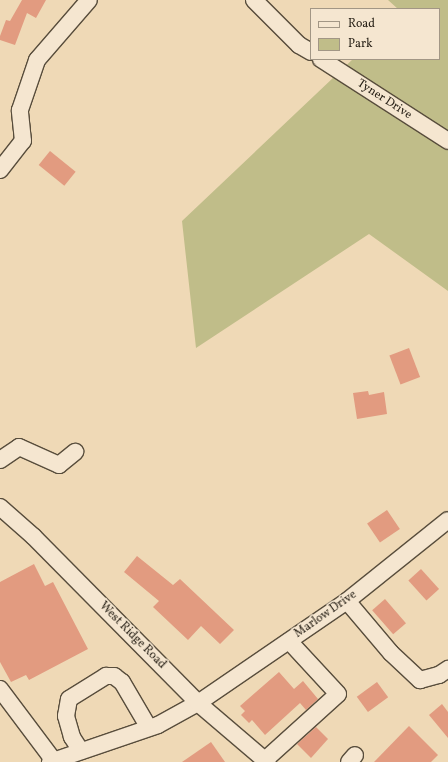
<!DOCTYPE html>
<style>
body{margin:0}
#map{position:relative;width:448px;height:762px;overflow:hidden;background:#efd9b6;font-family:Vollkorn,serif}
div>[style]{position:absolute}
.green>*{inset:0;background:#c0bd89}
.building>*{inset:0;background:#e29b80;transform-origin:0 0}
.roads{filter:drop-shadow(1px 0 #584d3c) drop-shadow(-1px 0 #584d3c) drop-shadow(0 1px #584d3c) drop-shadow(0 -1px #584d3c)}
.minor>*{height:16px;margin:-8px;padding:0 8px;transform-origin:8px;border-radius:8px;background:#f5e6d0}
span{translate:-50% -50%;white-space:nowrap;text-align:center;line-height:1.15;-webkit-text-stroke:3px #f5e6d0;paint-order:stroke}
.street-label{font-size:12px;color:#251e14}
.legend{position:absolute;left:310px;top:8px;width:130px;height:52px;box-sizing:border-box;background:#f5e6d0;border:1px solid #a29685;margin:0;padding:5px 7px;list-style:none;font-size:12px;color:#251e14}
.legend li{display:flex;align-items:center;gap:8px;height:20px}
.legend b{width:20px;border:1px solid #a29685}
</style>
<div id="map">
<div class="green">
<div style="clip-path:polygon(388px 0,448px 0,448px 291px,369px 234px,196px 348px,182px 221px,353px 59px,439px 59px,439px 9px,398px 9px)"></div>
</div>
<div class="building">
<div style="clip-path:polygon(22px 0,46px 0,36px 18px,27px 13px,15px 45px,0 40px,0 36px,6px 20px,10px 21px)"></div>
<div style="left:50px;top:151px;width:33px;height:18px;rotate:39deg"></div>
<div style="left:409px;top:348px;width:31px;height:21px;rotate:69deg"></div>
<div style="clip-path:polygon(368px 391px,369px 395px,384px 392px,387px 414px,357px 419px,353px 393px)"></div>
<div style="left:387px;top:510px;width:23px;height:24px;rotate:56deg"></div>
<div style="clip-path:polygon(137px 556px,173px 585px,180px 579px,234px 630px,220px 644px,201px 626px,188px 640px,153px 607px,159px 601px,124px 572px)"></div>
<div style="clip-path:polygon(34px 564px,45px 586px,53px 582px,88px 649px,29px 680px,26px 675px,11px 682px,0 662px,0 582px)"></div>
<div style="left:421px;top:569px;width:27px;height:17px;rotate:48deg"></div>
<div style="left:385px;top:599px;width:32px;height:17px;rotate:49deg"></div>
<div style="clip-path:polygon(279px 672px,294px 689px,303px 681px,318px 699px,306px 710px,300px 703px,265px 735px,252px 720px,249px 723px,241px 715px,245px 711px,240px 706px)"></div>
<div style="left:377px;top:682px;width:19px;height:25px;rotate:54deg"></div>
<div style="clip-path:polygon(442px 704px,448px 712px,448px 738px,429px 715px)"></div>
<div style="clip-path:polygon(409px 726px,438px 755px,431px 762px,374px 762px)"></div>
<div style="clip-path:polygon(316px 727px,328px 739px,311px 758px,297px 744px)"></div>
<div style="clip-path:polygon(211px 742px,225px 762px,182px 762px)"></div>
</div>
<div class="roads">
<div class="minor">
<div style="left:254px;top:0;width:64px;rotate:45deg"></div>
<div style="left:299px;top:45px;width:14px;rotate:30deg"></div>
<div style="left:321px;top:59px;width:151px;rotate:32.8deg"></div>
<div style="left:0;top:170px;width:37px;rotate:-52deg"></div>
<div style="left:23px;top:141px;width:31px;rotate:-96deg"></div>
<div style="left:20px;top:110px;width:53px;rotate:-71.2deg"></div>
<div style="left:37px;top:60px;width:79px;rotate:-49.1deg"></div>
<div style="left:0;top:460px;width:23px;rotate:-34deg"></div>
<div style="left:19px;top:447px;width:44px;rotate:24.2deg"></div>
<div style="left:59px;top:465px;width:21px;rotate:-39deg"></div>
<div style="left:0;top:507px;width:45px;rotate:41.4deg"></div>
<div style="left:34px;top:537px;width:233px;rotate:45.3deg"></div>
<div style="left:198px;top:703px;width:91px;rotate:40.5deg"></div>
<div style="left:347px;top:601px;width:68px;rotate:49.8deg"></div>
<div style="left:391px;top:653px;width:40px;rotate:43deg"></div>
<div style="left:420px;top:680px;width:20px;rotate:-15deg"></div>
<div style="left:439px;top:675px;width:11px;rotate:-34deg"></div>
<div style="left:0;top:689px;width:90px;rotate:53.1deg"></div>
<div style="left:81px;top:751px;width:17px;rotate:-123deg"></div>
<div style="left:72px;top:737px;width:22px;rotate:-106deg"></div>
<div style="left:66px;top:716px;width:17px;rotate:-80deg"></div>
<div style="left:69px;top:699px;width:44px;rotate:-31.9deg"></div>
<div style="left:106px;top:676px;width:8px"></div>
<div style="left:114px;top:676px;width:10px;rotate:37deg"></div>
<div style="left:122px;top:682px;width:53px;rotate:59.6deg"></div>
<div style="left:265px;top:760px;width:98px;rotate:-42.1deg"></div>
<div style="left:338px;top:694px;width:72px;rotate:-132.8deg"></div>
<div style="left:50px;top:762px;width:114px;rotate:-18.9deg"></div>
<div style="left:158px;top:725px;width:46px;rotate:-28.8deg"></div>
<div style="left:198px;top:703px;width:181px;rotate:-34.4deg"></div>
<div style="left:347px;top:601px;width:129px;rotate:-38.7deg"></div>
<div style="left:349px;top:762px;width:9px;rotate:-49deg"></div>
</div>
</div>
<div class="street-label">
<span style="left:384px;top:100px;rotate:33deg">Tyner Drive</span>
<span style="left:326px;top:615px;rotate:-35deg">Marlow Drive</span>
<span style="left:132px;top:636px;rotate:45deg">West Ridge Road</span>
</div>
<ul class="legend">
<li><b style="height:5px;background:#f5e6d0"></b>Road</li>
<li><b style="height:11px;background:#c0bd89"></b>Park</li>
</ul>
</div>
